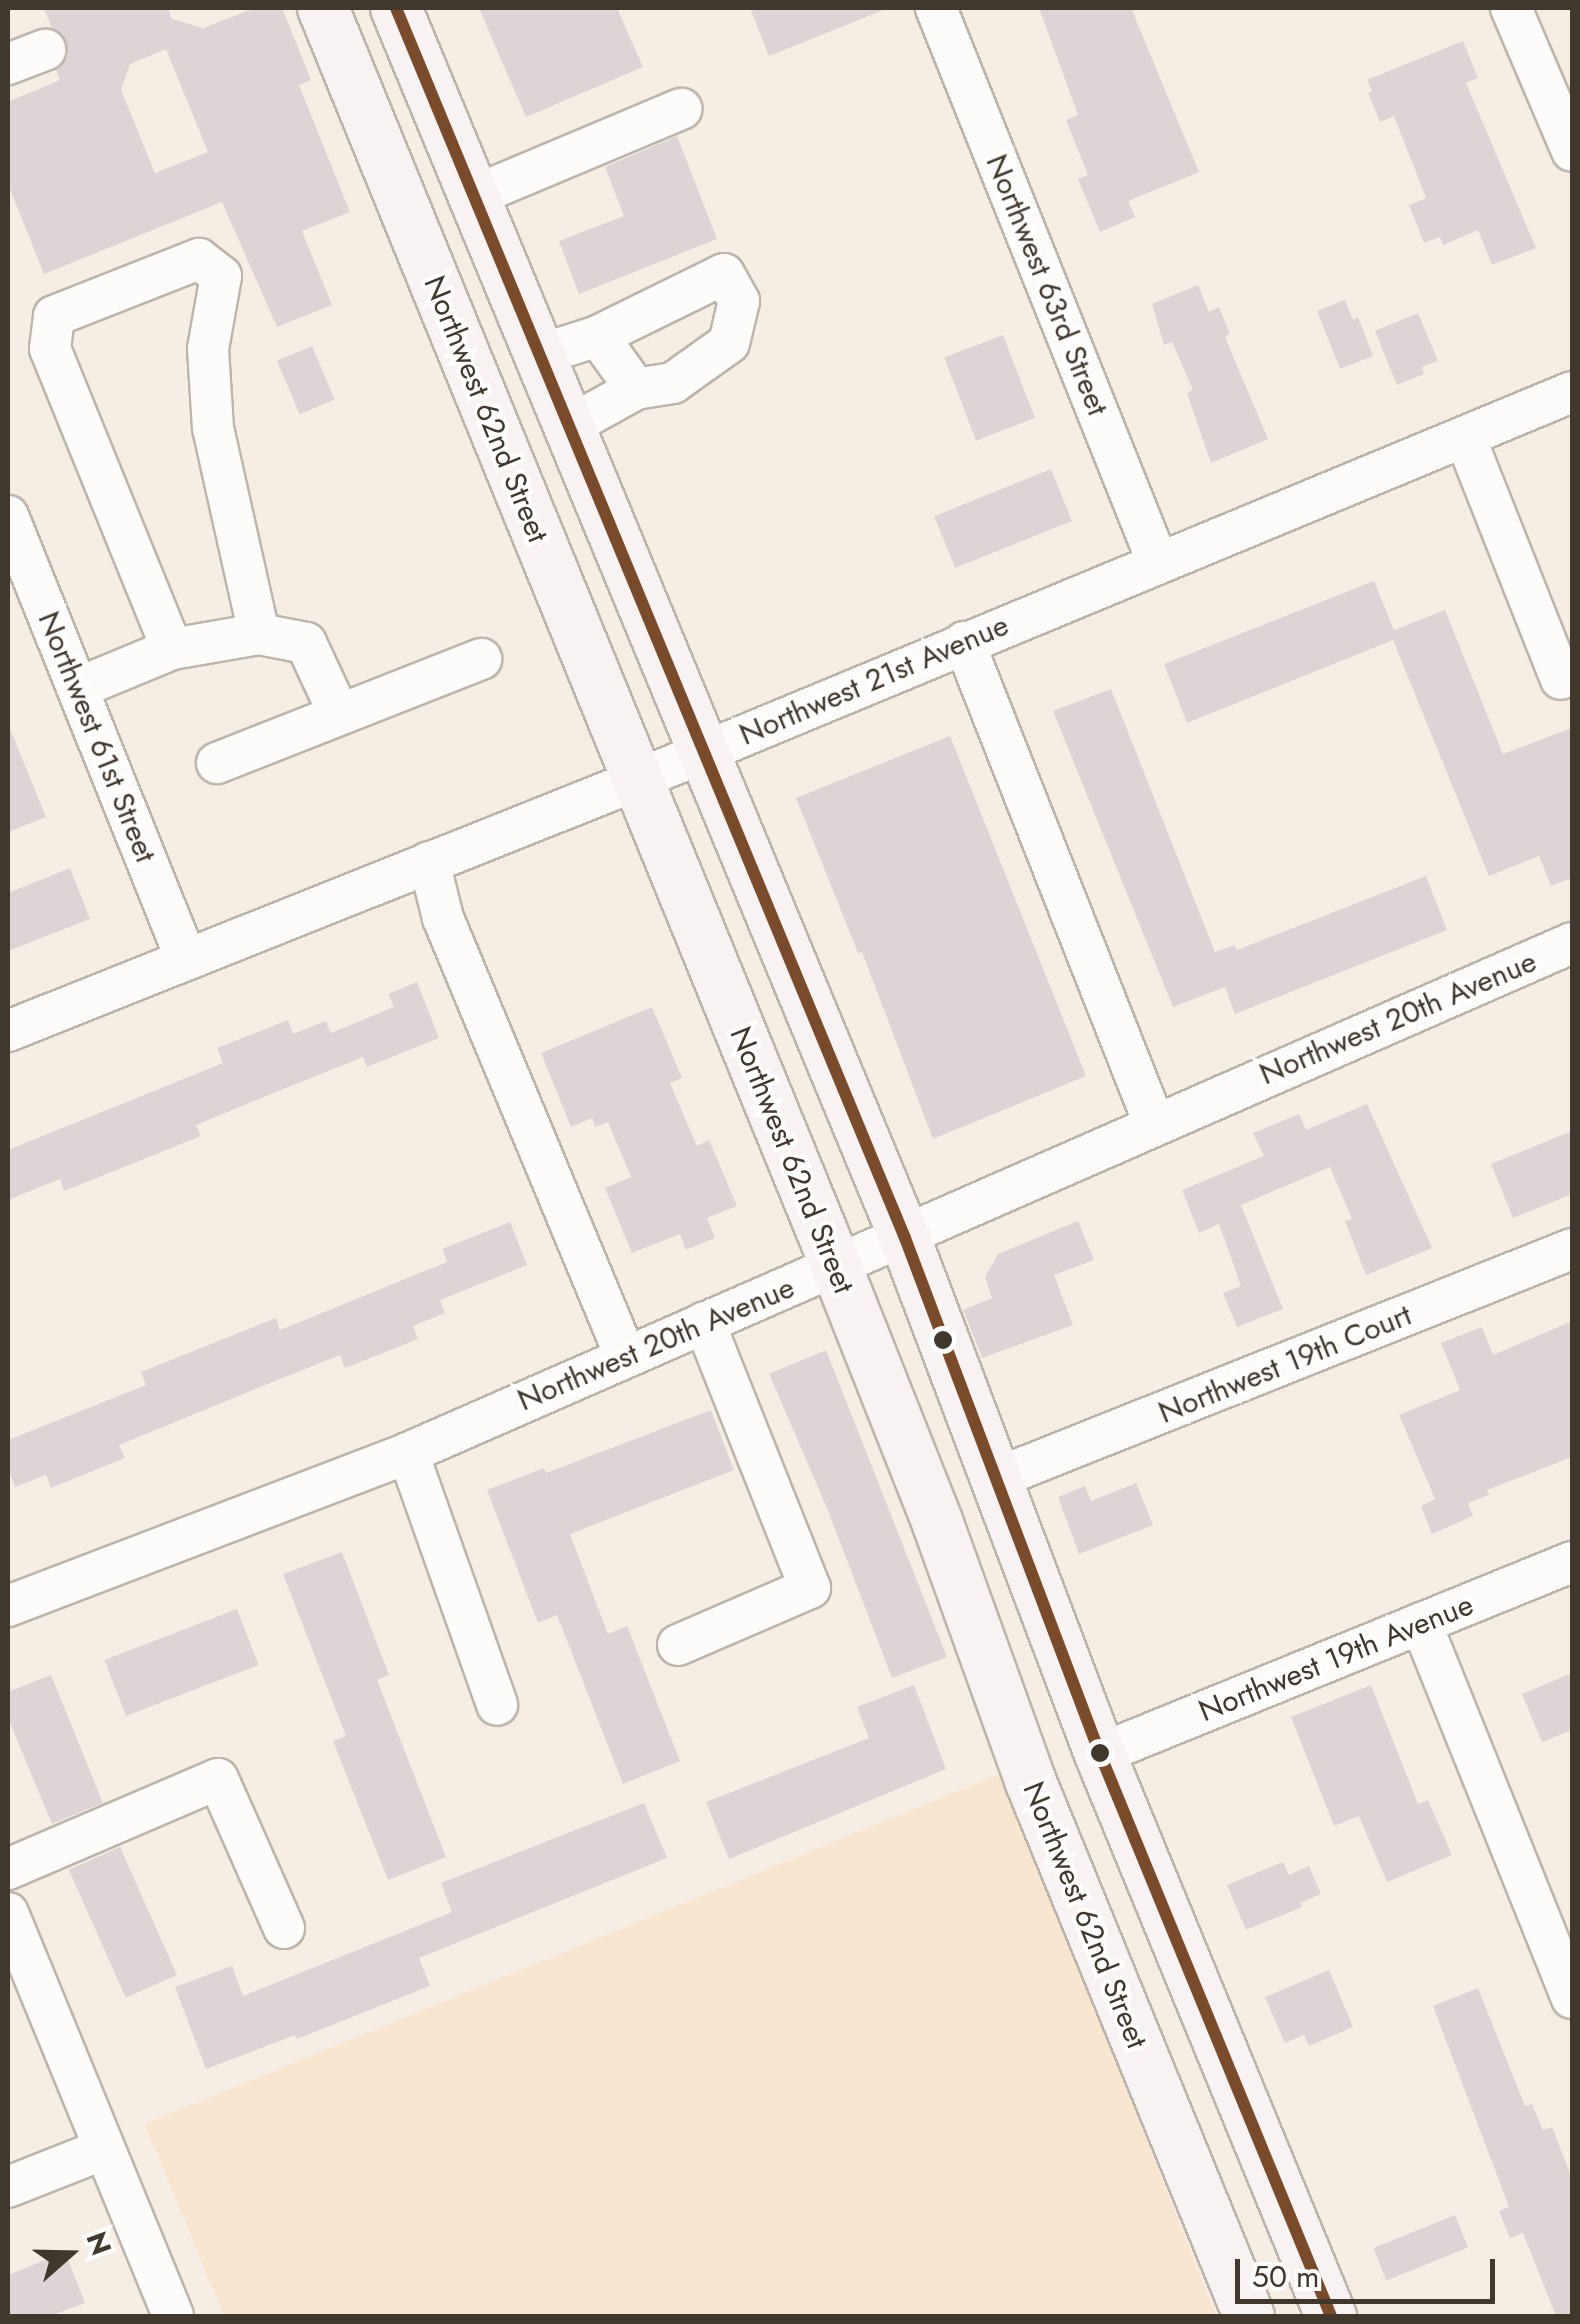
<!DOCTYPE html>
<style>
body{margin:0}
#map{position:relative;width:1580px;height:2324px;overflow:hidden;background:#f6eee5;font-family:Jost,sans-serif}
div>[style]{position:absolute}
.built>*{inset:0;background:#f9e6d0}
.building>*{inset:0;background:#ddd5d5;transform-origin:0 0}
.roads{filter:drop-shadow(2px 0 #bcb5ac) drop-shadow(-2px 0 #bcb5ac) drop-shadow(0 2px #bcb5ac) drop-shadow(0 -2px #bcb5ac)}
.minor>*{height:40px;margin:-20px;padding:0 20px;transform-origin:20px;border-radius:20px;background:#fefcfb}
.major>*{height:50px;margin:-25px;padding:0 25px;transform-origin:25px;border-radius:25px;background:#f8f3f2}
.bus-1>*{height:12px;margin:-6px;padding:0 6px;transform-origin:6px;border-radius:6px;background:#7a4b2a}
.dots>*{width:28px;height:28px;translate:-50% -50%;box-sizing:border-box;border:5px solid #fefefe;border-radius:50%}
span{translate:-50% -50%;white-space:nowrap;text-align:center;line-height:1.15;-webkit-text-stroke:8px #fefefe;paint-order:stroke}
.street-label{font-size:30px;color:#40372d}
.frame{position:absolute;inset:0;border:10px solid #40372d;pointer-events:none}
.north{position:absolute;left:20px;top:2204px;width:100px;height:100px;-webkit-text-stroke:8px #fefefe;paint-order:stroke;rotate:70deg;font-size:28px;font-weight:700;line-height:40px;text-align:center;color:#40372d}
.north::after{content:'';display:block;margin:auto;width:35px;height:45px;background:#40372d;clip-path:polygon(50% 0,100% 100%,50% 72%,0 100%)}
.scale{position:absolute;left:1235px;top:2259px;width:260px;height:45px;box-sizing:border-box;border:5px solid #40372d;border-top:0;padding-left:12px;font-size:30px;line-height:35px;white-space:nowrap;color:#40372d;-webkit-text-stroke:8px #fefefe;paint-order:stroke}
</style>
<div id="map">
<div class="built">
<div style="clip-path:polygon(1002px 1773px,1216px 2316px,224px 2316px,145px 2124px)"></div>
</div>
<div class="building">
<div style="clip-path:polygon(evenodd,44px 8px,168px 8px,172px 19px,203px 28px,255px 8px,282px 8px,311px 80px,299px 85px,350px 212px,302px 231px,332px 305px,277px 327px,222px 202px,44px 274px,8px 184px,8px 102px,60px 80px,56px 70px,68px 55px,67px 43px,52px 28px,44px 8px,166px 49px,208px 152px,155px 173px,121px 90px,130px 64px,166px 49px)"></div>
<div style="clip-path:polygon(479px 8px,617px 8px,643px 67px,526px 117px)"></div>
<div style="clip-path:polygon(750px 8px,885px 8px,886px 9px,769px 56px)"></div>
<div style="clip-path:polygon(1039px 8px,1131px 8px,1199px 172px,1128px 201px,1135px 217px,1100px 232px,1078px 179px,1088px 175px,1066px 120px,1078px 115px)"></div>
<div style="clip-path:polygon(1463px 41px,1478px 78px,1466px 83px,1536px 248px,1492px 265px,1478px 230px,1443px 245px,1440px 237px,1424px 243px,1409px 205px,1426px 198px,1394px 116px,1380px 122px,1368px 93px,1372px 91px,1367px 80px)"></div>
<div style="clip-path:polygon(677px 136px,717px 239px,579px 294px,559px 241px,624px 216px,605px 167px)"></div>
<div style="clip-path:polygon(1198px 285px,1209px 312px,1219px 307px,1230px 334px,1225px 337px,1268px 439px,1211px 463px,1187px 393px,1193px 390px,1172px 342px,1164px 345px,1152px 304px)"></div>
<div style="clip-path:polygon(1345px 300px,1353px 320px,1358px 317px,1373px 356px,1340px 369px,1317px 311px)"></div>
<div style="clip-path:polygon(1418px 313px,1438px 361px,1422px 367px,1424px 374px,1397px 385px,1375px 331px)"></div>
<div style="left:1003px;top:335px;width:89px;height:63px;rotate:69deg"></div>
<div style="left:312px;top:346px;width:58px;height:38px;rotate:67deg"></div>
<div style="left:1051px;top:469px;width:56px;height:126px;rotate:68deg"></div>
<div style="clip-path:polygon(1374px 581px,1394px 630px,1445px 610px,1503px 754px,1572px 728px,1572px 878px,1551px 886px,1539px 856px,1489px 876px,1393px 640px,1187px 723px,1164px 664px)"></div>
<div style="clip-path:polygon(1111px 689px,1215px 952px,1234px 945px,1237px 950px,1426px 876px,1447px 930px,1235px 1014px,1225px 987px,1173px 1007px,1053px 711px)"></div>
<div style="clip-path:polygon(8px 724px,46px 817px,8px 832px)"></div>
<div style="clip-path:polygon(950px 736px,1086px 1076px,933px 1139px,862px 952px,858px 953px,796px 798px)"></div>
<div style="clip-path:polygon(70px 868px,90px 919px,8px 951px,8px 893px)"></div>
<div style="clip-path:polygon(417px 982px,439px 1038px,367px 1067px,363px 1057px,281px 1090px,196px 1125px,201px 1136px,64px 1191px,60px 1179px,8px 1200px,8px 1150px,223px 1063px,217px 1048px,288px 1020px,293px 1034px,326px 1021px,331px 1033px,394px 1007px,388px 994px)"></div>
<div style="clip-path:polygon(652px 1007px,682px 1078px,670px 1083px,697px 1146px,709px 1140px,737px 1206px,707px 1218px,715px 1238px,686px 1250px,680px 1234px,632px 1253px,605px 1188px,631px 1177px,608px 1122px,595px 1127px,592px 1118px,571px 1127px,541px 1053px)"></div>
<div style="clip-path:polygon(1367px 1104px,1432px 1248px,1366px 1275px,1345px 1221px,1352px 1219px,1330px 1167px,1241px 1205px,1283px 1309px,1237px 1327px,1223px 1293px,1241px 1286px,1219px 1224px,1199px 1233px,1182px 1190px,1264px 1156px,1253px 1133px,1299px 1114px,1306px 1130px)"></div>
<div style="clip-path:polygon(1572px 1131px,1572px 1194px,1513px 1218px,1491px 1164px)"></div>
<div style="clip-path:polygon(1078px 1221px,1094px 1260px,1054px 1275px,1073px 1325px,982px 1358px,963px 1310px,992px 1298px,985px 1277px,998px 1254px)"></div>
<div style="clip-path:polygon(510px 1222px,527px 1265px,440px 1300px,445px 1313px,413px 1326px,418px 1339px,345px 1368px,340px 1355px,265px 1385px,119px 1445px,125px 1458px,51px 1488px,46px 1475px,15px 1487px,8px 1468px,8px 1440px,146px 1385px,141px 1372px,276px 1318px,280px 1330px,447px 1262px,442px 1249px)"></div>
<div style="clip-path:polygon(1572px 1321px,1572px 1457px,1487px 1490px,1489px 1495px,1468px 1503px,1473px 1516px,1432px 1534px,1421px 1506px,1435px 1499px,1399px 1415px,1460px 1390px,1441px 1343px,1482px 1327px,1493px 1355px)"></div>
<div style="clip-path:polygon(826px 1350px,947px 1657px,892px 1678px,827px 1508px,769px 1374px)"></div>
<div style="clip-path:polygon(711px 1410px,734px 1470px,570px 1534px,608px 1634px,627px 1626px,680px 1761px,623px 1784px,557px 1615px,538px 1623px,487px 1490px,544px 1468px,546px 1473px)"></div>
<div style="clip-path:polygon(1136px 1483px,1153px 1525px,1079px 1554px,1058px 1497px,1085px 1486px,1091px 1501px)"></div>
<div style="clip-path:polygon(342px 1552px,389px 1675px,377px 1680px,446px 1857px,388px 1880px,333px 1741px,346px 1736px,283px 1574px)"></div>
<div style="left:237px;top:1609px;width:60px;height:142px;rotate:69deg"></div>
<div style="clip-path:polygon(1572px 1673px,1572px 1730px,1542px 1742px,1522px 1694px)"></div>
<div style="clip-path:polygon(51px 1675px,103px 1803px,52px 1824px,8px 1718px,8px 1692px)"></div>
<div style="clip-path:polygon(914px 1685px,946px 1769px,729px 1859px,706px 1802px,869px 1738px,857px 1707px)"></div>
<div style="clip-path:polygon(1371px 1685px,1418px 1804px,1428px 1800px,1452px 1855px,1387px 1882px,1359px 1816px,1334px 1826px,1291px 1717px)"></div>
<div style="clip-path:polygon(644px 1803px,667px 1858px,419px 1958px,430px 1986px,297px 2039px,295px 2035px,206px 2069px,175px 1987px,232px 1966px,243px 1996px,452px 1912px,441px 1883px)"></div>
<div style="left:120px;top:1847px;width:140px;height:56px;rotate:66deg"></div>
<div style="clip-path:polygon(1283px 1862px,1289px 1875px,1309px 1866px,1321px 1894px,1300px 1903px,1302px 1907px,1246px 1930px,1227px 1885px)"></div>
<div style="clip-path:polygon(1329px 1970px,1353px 2027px,1309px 2046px,1304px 2035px,1285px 2043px,1265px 1997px)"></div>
<div style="clip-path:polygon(1478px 1988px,1525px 2106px,1532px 2104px,1543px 2130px,1552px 2127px,1572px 2178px,1572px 2316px,1556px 2316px,1523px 2233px,1510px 2238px,1499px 2211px,1509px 2207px,1433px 2006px)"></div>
<div style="left:1455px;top:2215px;width:35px;height:88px;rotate:68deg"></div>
<div style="clip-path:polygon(65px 2252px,85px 2303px,50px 2316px,8px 2316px,8px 2275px)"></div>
</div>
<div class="roads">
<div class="minor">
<div style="left:936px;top:8px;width:598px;rotate:68.2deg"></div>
<div style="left:1511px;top:8px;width:155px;rotate:66.9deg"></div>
<div style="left:8px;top:64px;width:40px;rotate:-21deg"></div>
<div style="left:474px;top:196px;width:225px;rotate:-22.8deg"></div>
<div style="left:598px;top:336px;width:140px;rotate:-26.2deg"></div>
<div style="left:724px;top:274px;width:31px;rotate:61deg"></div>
<div style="left:739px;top:301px;width:43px;rotate:103.4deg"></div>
<div style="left:729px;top:343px;width:69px;rotate:144.5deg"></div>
<div style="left:673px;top:383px;width:37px;rotate:171deg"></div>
<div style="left:542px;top:354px;width:59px;rotate:-17.8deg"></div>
<div style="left:598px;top:336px;width:65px;rotate:54.4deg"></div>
<div style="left:636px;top:389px;width:74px;rotate:151deg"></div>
<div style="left:1465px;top:437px;width:260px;rotate:68.4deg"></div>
<div style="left:8px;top:516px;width:476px;rotate:68.1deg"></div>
<div style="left:964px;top:642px;width:517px;rotate:68.45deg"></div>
<div style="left:172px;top:649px;width:88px;rotate:-9.8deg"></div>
<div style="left:259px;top:634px;width:48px;rotate:10.8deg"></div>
<div style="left:306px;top:643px;width:78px;rotate:65.1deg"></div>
<div style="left:78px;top:688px;width:102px;rotate:-22.5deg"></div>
<div style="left:172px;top:649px;width:324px;rotate:-112.1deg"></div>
<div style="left:50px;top:349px;width:33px;rotate:-83deg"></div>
<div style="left:54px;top:316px;width:156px;rotate:-21.5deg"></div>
<div style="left:199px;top:259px;width:28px;rotate:38deg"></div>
<div style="left:221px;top:276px;width:74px;rotate:100.1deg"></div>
<div style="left:208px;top:349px;width:79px;rotate:86.4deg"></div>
<div style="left:213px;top:428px;width:211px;rotate:77.4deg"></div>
<div style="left:217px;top:763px;width:284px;rotate:-21.5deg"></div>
<div style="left:429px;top:862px;width:58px;rotate:76deg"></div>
<div style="left:443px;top:918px;width:474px;rotate:67.4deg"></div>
<div style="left:8px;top:1031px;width:677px;rotate:-21.75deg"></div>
<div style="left:637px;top:780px;width:1012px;rotate:-22.54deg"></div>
<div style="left:408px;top:1453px;width:267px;rotate:70.5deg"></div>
<div style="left:997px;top:1478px;width:619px;rotate:-21.72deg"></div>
<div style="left:8px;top:1606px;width:428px;rotate:-20.9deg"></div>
<div style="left:408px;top:1453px;width:1271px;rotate:-23.66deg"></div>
<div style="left:1421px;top:1623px;width:404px;rotate:68.1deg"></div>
<div style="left:678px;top:1645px;width:144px;rotate:-23.4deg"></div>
<div style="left:810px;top:1588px;width:286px;rotate:-111.7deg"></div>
<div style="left:1100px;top:1754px;width:510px;rotate:-22.14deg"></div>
<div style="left:8px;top:1869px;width:228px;rotate:-23.2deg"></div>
<div style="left:218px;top:1779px;width:163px;rotate:66.1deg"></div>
<div style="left:8px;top:1913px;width:435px;rotate:67.7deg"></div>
<div style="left:8px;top:2187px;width:103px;rotate:-21.6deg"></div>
</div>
<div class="major">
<div style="left:323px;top:8px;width:1359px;rotate:67.81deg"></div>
<div style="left:836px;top:1266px;width:277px;rotate:68.4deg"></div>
<div style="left:938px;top:1524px;width:272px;rotate:70.2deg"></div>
<div style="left:1030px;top:1780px;width:579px;rotate:67.78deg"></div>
<div style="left:396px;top:8px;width:1331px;rotate:67.52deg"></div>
<div style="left:905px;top:1238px;width:552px;rotate:69.3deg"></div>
<div style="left:1100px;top:1754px;width:608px;rotate:67.66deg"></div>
</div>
</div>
<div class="bus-1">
<div style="left:396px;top:8px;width:1331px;rotate:67.52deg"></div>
<div style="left:905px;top:1238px;width:552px;rotate:69.3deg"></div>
<div style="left:1100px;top:1754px;width:608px;rotate:67.66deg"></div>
</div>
<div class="dots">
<div style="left:943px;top:1340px;background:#40372d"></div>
<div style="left:1100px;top:1753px;background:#40372d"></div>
</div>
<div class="street-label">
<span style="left:1047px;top:285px;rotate:68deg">Northwest 63rd Street</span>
<span style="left:486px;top:409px;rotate:68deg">Northwest 62nd Street</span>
<span style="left:874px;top:680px;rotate:-23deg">Northwest 21st Avenue</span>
<span style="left:97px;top:737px;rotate:68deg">Northwest 61st Street</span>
<span style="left:1398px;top:1018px;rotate:-23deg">Northwest 20th Avenue</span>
<span style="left:792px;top:1160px;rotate:68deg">Northwest 62nd Street</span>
<span style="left:656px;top:1344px;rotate:-23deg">Northwest 20th Avenue</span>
<span style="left:1285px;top:1364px;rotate:-22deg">Northwest 19th Court</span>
<span style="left:1336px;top:1658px;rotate:-22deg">Northwest 19th Avenue</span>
<span style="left:1085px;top:1915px;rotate:68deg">Northwest 62nd Street</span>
</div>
<div class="frame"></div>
<div class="north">N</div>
<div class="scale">50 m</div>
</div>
